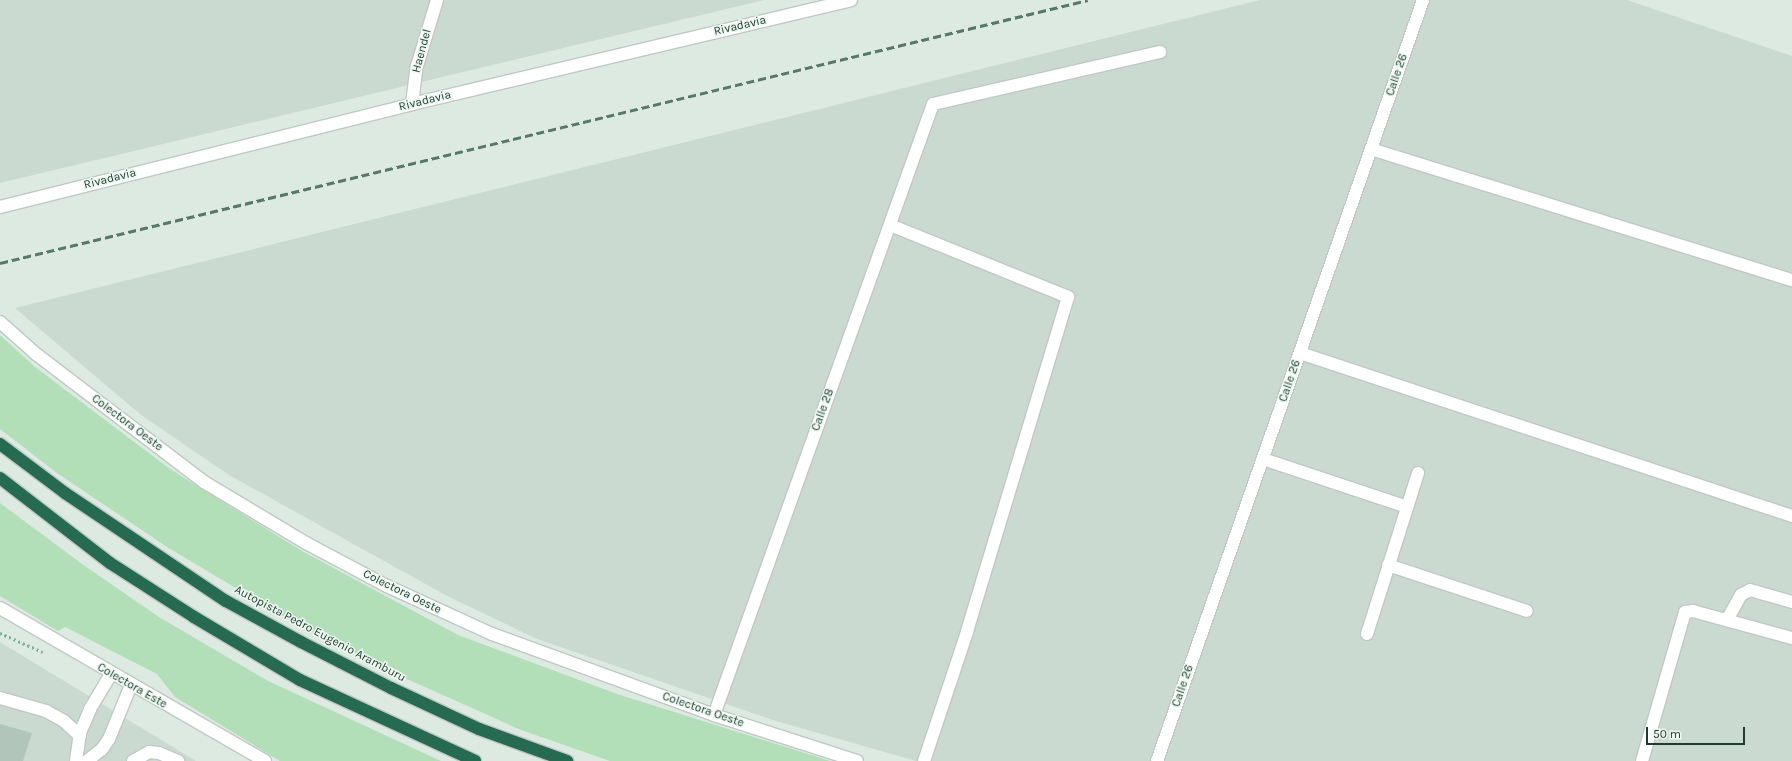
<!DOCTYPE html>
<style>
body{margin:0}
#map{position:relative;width:1792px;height:761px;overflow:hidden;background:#dceae2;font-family:Karla,sans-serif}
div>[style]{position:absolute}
.built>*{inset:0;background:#cbdad1}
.green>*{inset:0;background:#b2deb8}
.building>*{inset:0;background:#b2c5bb}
.path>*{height:2.5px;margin-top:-1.25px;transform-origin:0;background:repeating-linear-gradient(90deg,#79b198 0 2px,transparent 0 5px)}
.roads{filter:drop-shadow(1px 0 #c0c8c5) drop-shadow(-1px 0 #c0c8c5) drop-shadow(0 1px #c0c8c5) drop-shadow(0 -1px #c0c8c5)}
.minor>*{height:12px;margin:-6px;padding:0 6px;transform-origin:6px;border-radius:6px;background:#fff}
.highway>*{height:12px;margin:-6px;padding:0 6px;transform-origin:6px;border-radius:6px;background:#266a52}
.rail>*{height:3px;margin-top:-1.5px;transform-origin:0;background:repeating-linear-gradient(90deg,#57776a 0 8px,transparent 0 12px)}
span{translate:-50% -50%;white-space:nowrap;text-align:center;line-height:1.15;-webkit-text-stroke:3px #edf7f0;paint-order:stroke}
.street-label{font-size:12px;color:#1d3b2f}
.scale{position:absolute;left:1646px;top:727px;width:99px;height:18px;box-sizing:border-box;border:2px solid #1d3b2f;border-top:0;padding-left:5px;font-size:12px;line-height:14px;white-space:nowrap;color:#1d3b2f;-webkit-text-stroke:3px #edf7f0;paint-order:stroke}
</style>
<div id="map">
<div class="built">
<div style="clip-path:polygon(0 0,764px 0,0 183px)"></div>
<div style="clip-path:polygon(1260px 0,1627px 0,1792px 56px,1792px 761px,916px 761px,776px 721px,537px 639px,449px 597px,229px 475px,141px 415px,15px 308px)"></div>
<div style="clip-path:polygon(0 642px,196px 761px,0 761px)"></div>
</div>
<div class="green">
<div style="clip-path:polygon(0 335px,35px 367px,170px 469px,302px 551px,458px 635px,617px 694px,830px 761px,610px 761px,521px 730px,407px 679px,288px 619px,167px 547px,57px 473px,0 429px)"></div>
<div style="clip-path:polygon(0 503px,82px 564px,159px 617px,268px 681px,441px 761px,280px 761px,175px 697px,157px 674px,65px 627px,58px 631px,0 596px)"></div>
</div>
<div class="building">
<div style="clip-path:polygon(0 724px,32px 733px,23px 761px,0 761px)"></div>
</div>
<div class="path">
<div style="left:0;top:633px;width:49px;rotate:24deg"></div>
</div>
<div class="roads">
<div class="minor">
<div style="left:412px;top:104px;width:38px;rotate:-83deg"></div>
<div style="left:417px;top:66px;width:69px;rotate:-73.1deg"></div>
<div style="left:1371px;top:149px;width:441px;rotate:17.3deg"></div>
<div style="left:0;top:207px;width:425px;rotate:-14deg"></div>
<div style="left:412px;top:104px;width:451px;rotate:-13.3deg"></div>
<div style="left:890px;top:225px;width:192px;rotate:22deg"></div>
<div style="left:1068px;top:297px;width:350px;rotate:106.8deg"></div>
<div style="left:967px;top:632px;width:136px;rotate:108.4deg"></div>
<div style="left:0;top:322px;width:48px;rotate:41.6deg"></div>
<div style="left:36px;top:354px;width:211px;rotate:37.3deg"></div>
<div style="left:204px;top:482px;width:119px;rotate:30.9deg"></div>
<div style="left:306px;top:543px;width:92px;rotate:28deg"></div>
<div style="left:387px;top:586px;width:115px;rotate:24.6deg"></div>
<div style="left:492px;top:634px;width:236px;rotate:20deg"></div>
<div style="left:714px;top:715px;width:150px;rotate:17.8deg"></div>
<div style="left:1300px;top:353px;width:518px;rotate:18.33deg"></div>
<div style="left:1263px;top:459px;width:152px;rotate:18.4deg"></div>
<div style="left:1388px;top:565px;width:146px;rotate:18.3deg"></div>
<div style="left:0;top:608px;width:306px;rotate:30deg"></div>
<div style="left:1727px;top:620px;width:29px;rotate:-61deg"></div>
<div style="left:1741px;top:595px;width:10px;rotate:-29deg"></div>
<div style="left:1750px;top:590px;width:44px;rotate:15.9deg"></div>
<div style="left:1367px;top:634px;width:169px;rotate:-72.4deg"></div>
<div style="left:0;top:698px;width:48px;rotate:15.8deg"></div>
<div style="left:46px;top:711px;width:21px;rotate:29deg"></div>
<div style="left:64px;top:721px;width:22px;rotate:43deg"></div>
<div style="left:714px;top:715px;width:649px;rotate:-70.28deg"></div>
<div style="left:933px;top:104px;width:233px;rotate:-12.9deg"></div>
<div style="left:76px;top:761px;width:28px;rotate:-82deg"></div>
<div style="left:80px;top:733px;width:26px;rotate:-67deg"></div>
<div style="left:90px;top:709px;width:41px;rotate:-59deg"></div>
<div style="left:87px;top:761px;width:19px;rotate:-39deg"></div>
<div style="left:102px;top:749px;width:12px;rotate:-55deg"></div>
<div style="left:109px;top:739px;width:58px;rotate:-67.8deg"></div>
<div style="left:133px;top:761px;width:18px;rotate:-29deg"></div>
<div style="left:149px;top:752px;width:10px;rotate:6deg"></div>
<div style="left:159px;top:753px;width:21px;rotate:23deg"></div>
<div style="left:1157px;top:761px;width:806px;rotate:-70.73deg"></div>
<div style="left:1642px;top:761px;width:155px;rotate:-73.9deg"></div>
<div style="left:1685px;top:612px;width:8px;rotate:-7deg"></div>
<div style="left:1693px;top:611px;width:103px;rotate:15.3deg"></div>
</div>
<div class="highway">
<div style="left:0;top:444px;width:81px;rotate:37deg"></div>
<div style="left:65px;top:493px;width:194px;rotate:33.9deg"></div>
<div style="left:226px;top:601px;width:85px;rotate:28.7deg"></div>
<div style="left:301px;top:642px;width:101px;rotate:27.1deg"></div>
<div style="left:391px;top:688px;width:97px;rotate:25deg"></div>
<div style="left:479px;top:729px;width:94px;rotate:20deg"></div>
<div style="left:0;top:478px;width:139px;rotate:37.7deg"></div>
<div style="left:110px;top:563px;width:100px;rotate:32.7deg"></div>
<div style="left:194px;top:617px;width:123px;rotate:30.7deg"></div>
<div style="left:300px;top:680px;width:193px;rotate:24.8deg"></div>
</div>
</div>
<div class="rail">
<div style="left:0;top:263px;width:1119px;rotate:-13.59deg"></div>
</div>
<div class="street-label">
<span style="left:740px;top:26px;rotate:-13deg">Rivadavia</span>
<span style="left:422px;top:51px;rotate:-75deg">Haendel</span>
<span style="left:1397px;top:75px;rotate:-71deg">Calle 26</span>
<span style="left:425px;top:101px;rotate:-14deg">Rivadavia</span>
<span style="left:110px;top:179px;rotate:-14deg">Rivadavia</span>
<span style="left:1290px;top:381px;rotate:-71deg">Calle 26</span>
<span style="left:823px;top:410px;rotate:-70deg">Calle 28</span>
<span style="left:127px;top:423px;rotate:37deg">Colectora Oeste</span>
<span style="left:402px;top:592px;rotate:26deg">Colectora Oeste</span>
<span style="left:320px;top:634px;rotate:28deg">Autopista Pedro Eugenio Aramburu</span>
<span style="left:132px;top:686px;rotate:30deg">Colectora Este</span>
<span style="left:1183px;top:686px;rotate:-71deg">Calle 26</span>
<span style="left:703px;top:710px;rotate:19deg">Colectora Oeste</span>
</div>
<div class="scale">50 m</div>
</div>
